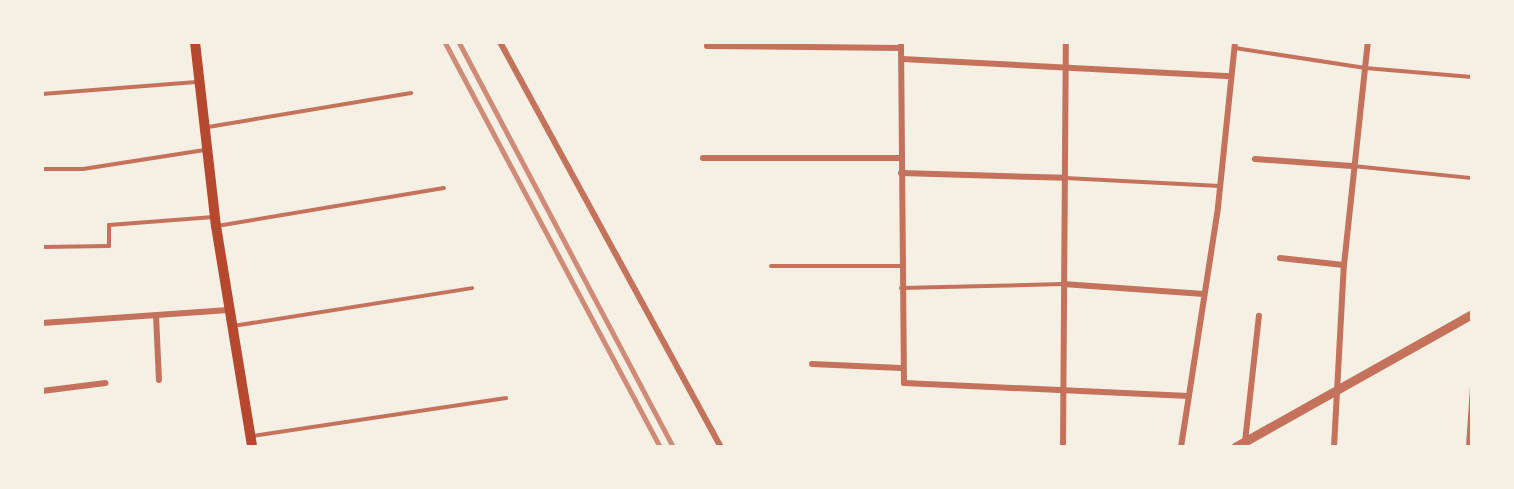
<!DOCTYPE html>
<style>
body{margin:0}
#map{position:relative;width:1514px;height:489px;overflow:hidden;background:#f6efe4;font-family:Mulish,sans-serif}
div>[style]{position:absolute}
.service>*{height:4px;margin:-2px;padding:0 2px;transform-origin:2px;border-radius:2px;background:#c5725c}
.minor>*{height:6px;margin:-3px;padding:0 3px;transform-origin:3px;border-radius:3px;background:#c5725c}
.tertiary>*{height:9px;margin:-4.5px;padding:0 4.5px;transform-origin:4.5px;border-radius:4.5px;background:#c5725c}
.secondary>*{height:10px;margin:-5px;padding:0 5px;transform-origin:5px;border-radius:5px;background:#b5482f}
.rail>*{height:4.5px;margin:-2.25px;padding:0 2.25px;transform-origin:2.25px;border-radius:2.25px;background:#cf8b77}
span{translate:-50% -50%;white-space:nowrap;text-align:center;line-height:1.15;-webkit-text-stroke:4.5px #f6efe4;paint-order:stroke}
.frame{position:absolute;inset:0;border:44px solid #f6efe4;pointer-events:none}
</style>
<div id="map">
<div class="service">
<div style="left:1235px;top:48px;width:132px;rotate:8.7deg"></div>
<div style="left:1365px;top:68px;width:107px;rotate:4.8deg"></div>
<div style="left:42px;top:94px;width:155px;rotate:-4.4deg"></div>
<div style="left:208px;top:127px;width:206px;rotate:-9.5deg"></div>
<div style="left:1353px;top:166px;width:120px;rotate:5.8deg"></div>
<div style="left:42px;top:169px;width:41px"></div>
<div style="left:83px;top:169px;width:123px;rotate:-8.9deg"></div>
<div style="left:1065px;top:178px;width:155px;rotate:3deg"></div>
<div style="left:217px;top:226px;width:230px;rotate:-9.5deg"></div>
<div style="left:42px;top:247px;width:67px;rotate:-0.9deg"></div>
<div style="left:109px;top:246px;width:21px;rotate:-90deg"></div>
<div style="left:109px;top:225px;width:105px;rotate:-4.4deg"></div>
<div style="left:771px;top:266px;width:130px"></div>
<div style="left:901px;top:288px;width:162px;rotate:-1.4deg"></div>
<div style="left:233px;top:326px;width:242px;rotate:-9deg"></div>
<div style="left:252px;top:436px;width:257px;rotate:-8.5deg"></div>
<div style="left:1468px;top:447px;width:60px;rotate:-86.2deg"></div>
</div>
<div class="minor">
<div style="left:500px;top:42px;width:461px;rotate:61.4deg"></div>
<div style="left:901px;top:42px;width:341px;rotate:89.5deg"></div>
<div style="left:904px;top:383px;width:285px;rotate:2.6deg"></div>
<div style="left:707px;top:46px;width:194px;rotate:0.6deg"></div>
<div style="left:902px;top:59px;width:329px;rotate:3deg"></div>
<div style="left:703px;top:158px;width:197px"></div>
<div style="left:1255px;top:159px;width:97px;rotate:4.1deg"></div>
<div style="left:901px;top:173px;width:164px;rotate:1.7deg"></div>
<div style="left:1280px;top:258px;width:64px;rotate:6.2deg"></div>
<div style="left:1063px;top:284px;width:141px;rotate:4.1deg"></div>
<div style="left:156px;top:315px;width:65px;rotate:87.4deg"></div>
<div style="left:42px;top:323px;width:187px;rotate:-4deg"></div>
<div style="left:812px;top:364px;width:89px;rotate:2.6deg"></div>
<div style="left:42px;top:391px;width:64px;rotate:-7.1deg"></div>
<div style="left:1245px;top:442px;width:127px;rotate:-83.7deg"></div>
<div style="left:1063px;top:447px;width:405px;rotate:-89.6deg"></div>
<div style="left:1181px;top:447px;width:243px;rotate:-81.2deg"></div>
<div style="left:1218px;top:207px;width:166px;rotate:-84.1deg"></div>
<div style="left:1334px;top:447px;width:182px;rotate:-86.9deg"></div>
<div style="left:1344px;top:265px;width:224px;rotate:-83.9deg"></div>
</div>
<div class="tertiary">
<div style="left:1235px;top:447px;width:272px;rotate:-29.3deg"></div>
</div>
<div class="secondary">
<div style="left:195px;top:42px;width:185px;rotate:83.5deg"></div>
<div style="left:216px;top:226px;width:224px;rotate:80.7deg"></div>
</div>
<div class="rail">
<div style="left:445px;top:42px;width:459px;rotate:62deg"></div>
<div style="left:459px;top:42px;width:458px;rotate:62.1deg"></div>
</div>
<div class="frame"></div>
</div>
